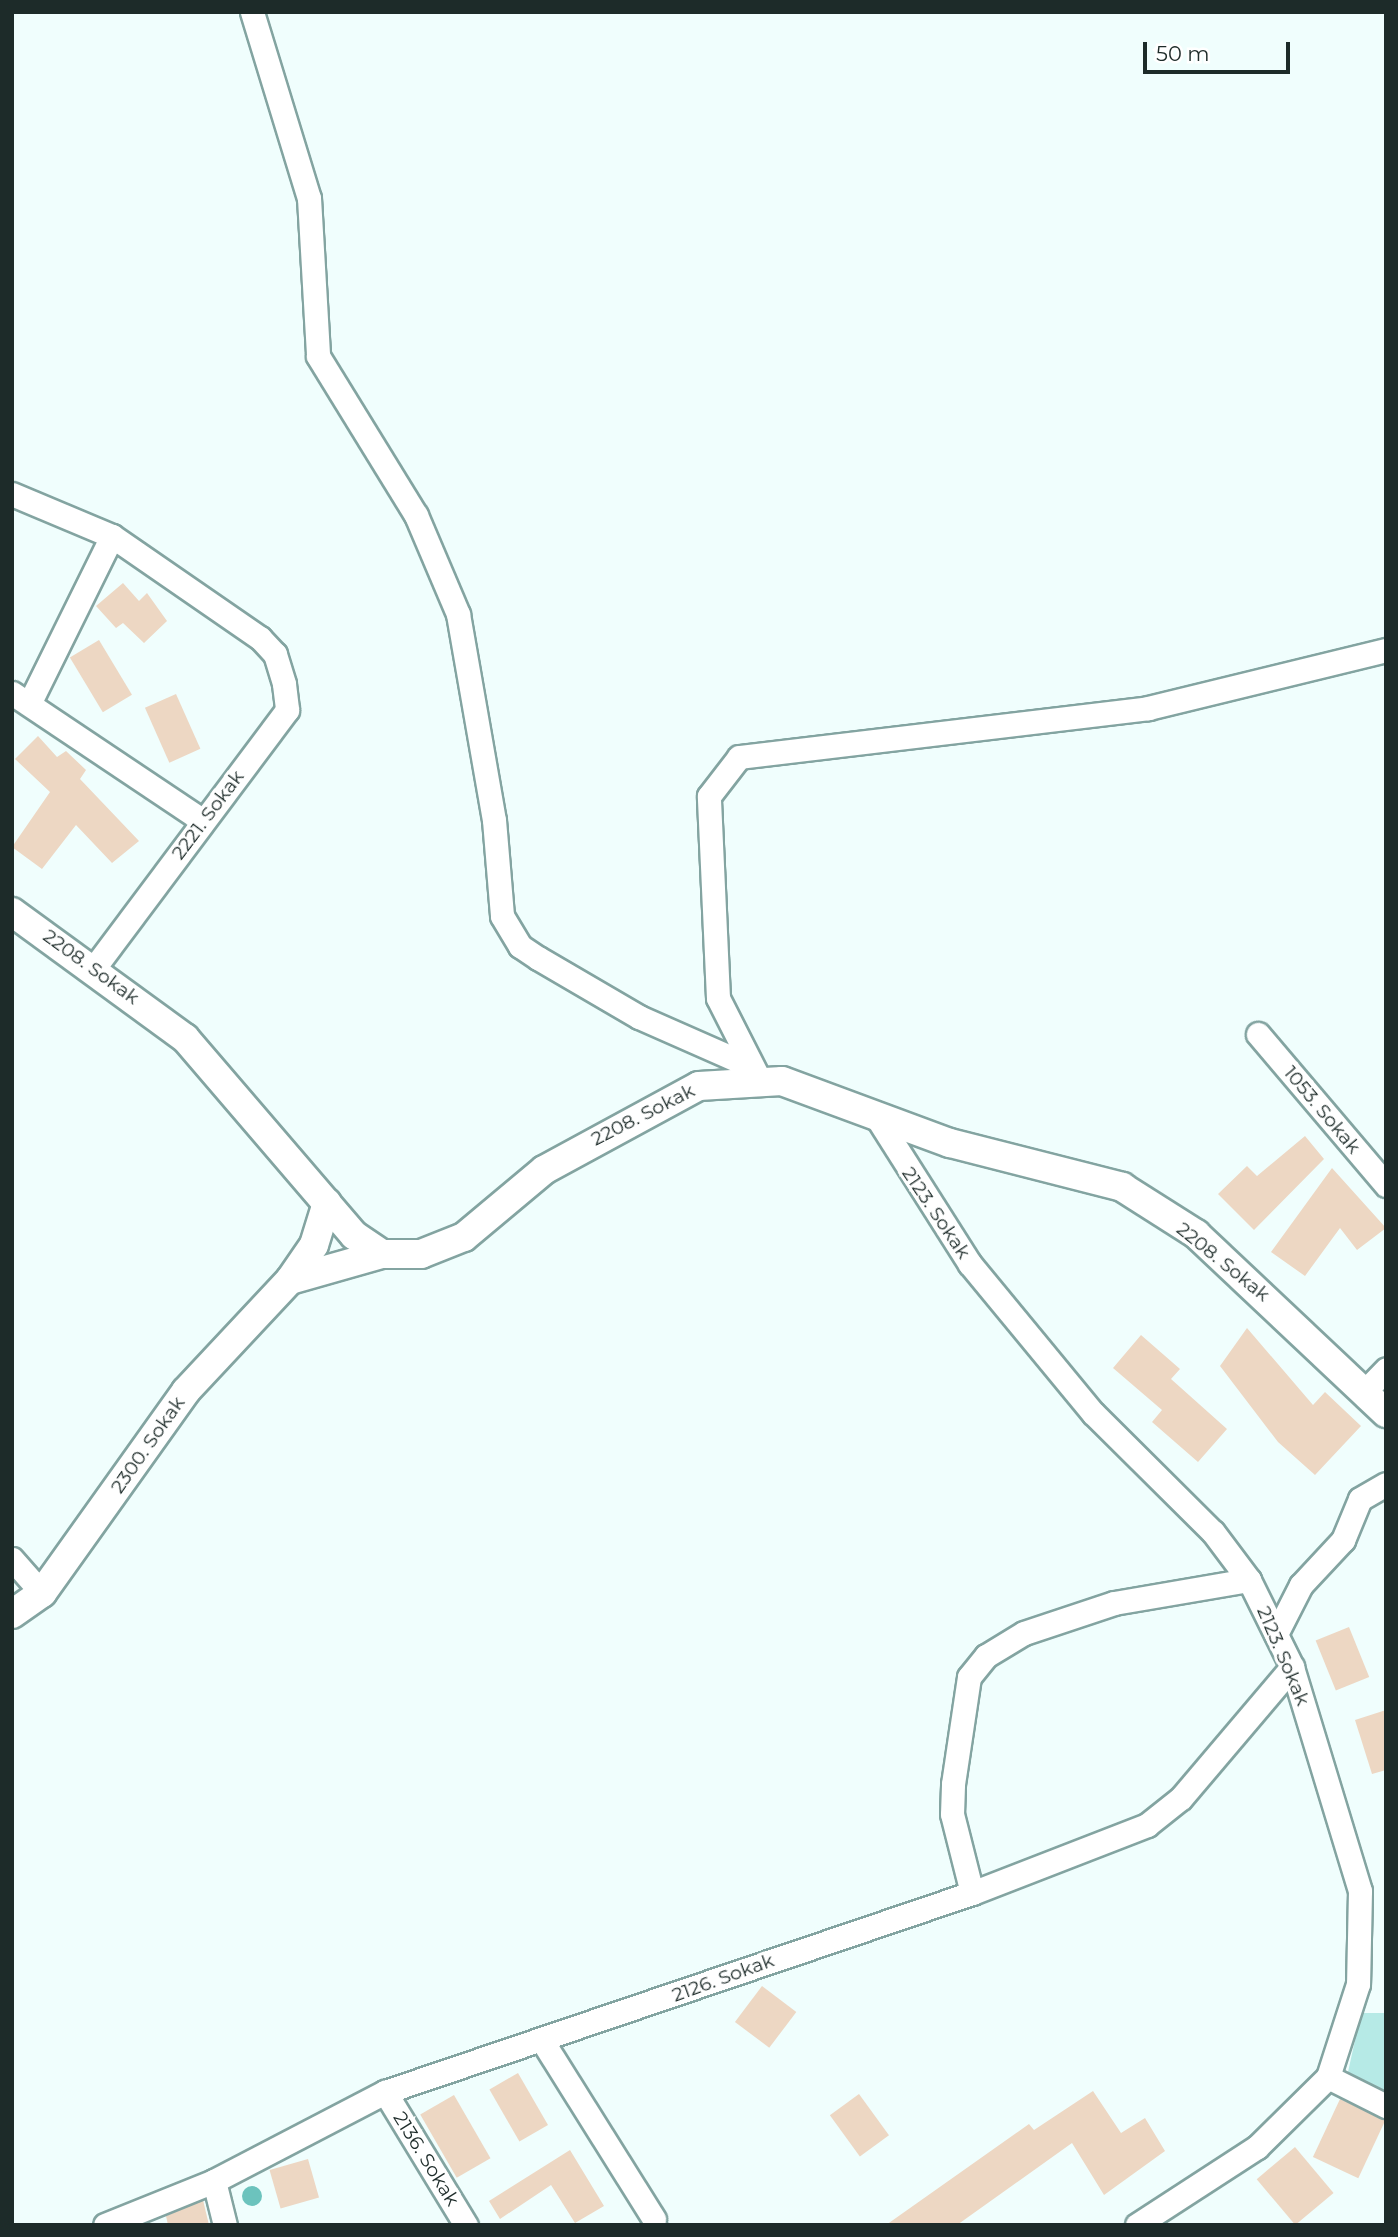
<!DOCTYPE html>
<style>
body{margin:0}
#map{position:relative;width:1398px;height:2237px;overflow:hidden;background:#f0fefd;font-family:Montserrat,sans-serif}
div>[style]{position:absolute}
.green>*{inset:0;background:#b6eae6}
.water>*{inset:0;background:#6cc3bd}
.round{border-radius:50%}
.building>*{inset:0;background:#edd7c3;transform-origin:0 0}
.roads{filter:drop-shadow(2px 0 #83a4a1) drop-shadow(-2px 0 #83a4a1) drop-shadow(0 2px #83a4a1) drop-shadow(0 -2px #83a4a1)}
.minor>*{height:23px;margin:-11.5px;padding:0 11.5px;transform-origin:11.5px;border-radius:11.5px;background:#fff}
.tertiary>*{height:28px;margin:-14px;padding:0 14px;transform-origin:14px;border-radius:14px;background:#fff}
span{translate:-50% -50%;white-space:nowrap;text-align:center;line-height:1.15;-webkit-text-stroke:6px #fff;paint-order:stroke}
.street-label{font-size:19px;color:#1d2b29}
.frame{position:absolute;inset:0;border:14px solid #1d2b29;pointer-events:none}
.scale{position:absolute;left:1143px;top:42px;width:147px;height:32px;box-sizing:border-box;border:4px solid #1d2b29;border-top:0;padding-left:9px;font-size:21px;line-height:24px;white-space:nowrap;color:#1d2b29;-webkit-text-stroke:5px #fff;paint-order:stroke}
</style>
<div id="map">
<div class="green">
<div style="clip-path:polygon(1361px 2013px,1386px 2013px,1386px 2092px,1348px 2072px)"></div>
</div>
<div class="water">
<div class="round" style="left:242px;top:2186px;width:20px;height:20px"></div>
</div>
<div class="building">
<div style="clip-path:polygon(123px 583px,139px 601px,147px 593px,167px 621px,144px 643px,123px 623px,116px 628px,96px 606px)"></div>
<div style="left:99px;top:640px;width:64px;height:34px;rotate:59deg"></div>
<div style="left:176px;top:694px;width:60px;height:34px;rotate:66deg"></div>
<div style="clip-path:polygon(38px 736px,57px 757px,66px 751px,86px 770px,80px 779px,139px 841px,112px 863px,76px 825px,42px 869px,12px 847px,50px 792px,15px 759px)"></div>
<div style="clip-path:polygon(1305px 1136px,1324px 1159px,1254px 1230px,1218px 1194px,1247px 1166px,1257px 1176px)"></div>
<div style="clip-path:polygon(1332px 1168px,1386px 1228px,1357px 1250px,1340px 1228px,1305px 1276px,1271px 1252px)"></div>
<div style="clip-path:polygon(1247px 1328px,1313px 1405px,1325px 1392px,1361px 1426px,1315px 1475px,1278px 1442px,1220px 1366px)"></div>
<div style="clip-path:polygon(1141px 1335px,1180px 1369px,1171px 1379px,1227px 1429px,1198px 1462px,1152px 1422px,1162px 1410px,1113px 1368px)"></div>
<div style="left:1349px;top:1627px;width:54px;height:36px;rotate:68deg"></div>
<div style="clip-path:polygon(1386px 1710px,1386px 1770px,1372px 1774px,1355px 1720px)"></div>
<div style="left:762px;top:1986px;width:43px;height:45px;rotate:37deg"></div>
<div style="left:518px;top:2073px;width:60px;height:33px;rotate:60deg"></div>
<div style="clip-path:polygon(1093px 2091px,1121px 2133px,1145px 2118px,1165px 2151px,1104px 2195px,1072px 2143px,957px 2225px,886px 2225px,1029px 2124px,1034px 2130px)"></div>
<div style="left:859px;top:2094px;width:51px;height:36px;rotate:54deg"></div>
<div style="left:454px;top:2095px;width:73px;height:39px;rotate:60deg"></div>
<div style="left:1340px;top:2099px;width:50px;height:64px;rotate:25deg"></div>
<div style="left:1295px;top:2147px;width:60px;height:50px;rotate:50deg"></div>
<div style="clip-path:polygon(570px 2150px,604px 2206px,575px 2223px,551px 2185px,500px 2219px,489px 2201px)"></div>
<div style="left:308px;top:2159px;width:40px;height:40px;rotate:74deg"></div>
<div style="clip-path:polygon(203px 2200px,209px 2225px,168px 2225px,166px 2216px)"></div>
</div>
<div class="roads">
<div class="minor">
<div style="left:252px;top:12px;width:195px;rotate:73deg"></div>
<div style="left:309px;top:198px;width:158px;rotate:86.7deg"></div>
<div style="left:318px;top:356px;width:187px;rotate:58.4deg"></div>
<div style="left:416px;top:515px;width:108px;rotate:67deg"></div>
<div style="left:458px;top:614px;width:209px;rotate:80.1deg"></div>
<div style="left:494px;top:820px;width:96px;rotate:85.2deg"></div>
<div style="left:502px;top:916px;width:35px;rotate:59deg"></div>
<div style="left:520px;top:946px;width:22px;rotate:34deg"></div>
<div style="left:538px;top:958px;width:117px;rotate:30.3deg"></div>
<div style="left:639px;top:1017px;width:111px;rotate:23.8deg"></div>
<div style="left:741px;top:1062px;width:25px;rotate:43deg"></div>
<div style="left:12px;top:494px;width:108px;rotate:22.8deg"></div>
<div style="left:12px;top:693px;width:230px;rotate:33.8deg"></div>
<div style="left:31px;top:700px;width:183px;rotate:-63.7deg"></div>
<div style="left:112px;top:536px;width:180px;rotate:34.6deg"></div>
<div style="left:260px;top:638px;width:22px;rotate:47deg"></div>
<div style="left:275px;top:654px;width:31px;rotate:73deg"></div>
<div style="left:284px;top:684px;width:26px;rotate:83deg"></div>
<div style="left:287px;top:710px;width:321px;rotate:126.8deg"></div>
<div style="left:1258px;top:1034px;width:198px;rotate:49.7deg"></div>
<div style="left:756px;top:1073px;width:84px;rotate:-116.9deg"></div>
<div style="left:718px;top:998px;width:202px;rotate:-92.6deg"></div>
<div style="left:709px;top:796px;width:49px;rotate:-52.4deg"></div>
<div style="left:739px;top:757px;width:412px;rotate:-6.8deg"></div>
<div style="left:1148px;top:708px;width:245px;rotate:-13.7deg"></div>
<div style="left:876px;top:1116px;width:175px;rotate:57.6deg"></div>
<div style="left:970px;top:1264px;width:193px;rotate:50.5deg"></div>
<div style="left:1093px;top:1413px;width:169px;rotate:44.8deg"></div>
<div style="left:1213px;top:1532px;width:60px;rotate:53.1deg"></div>
<div style="left:1249px;top:1580px;width:97px;rotate:63.7deg"></div>
<div style="left:1292px;top:1667px;width:234px;rotate:73.1deg"></div>
<div style="left:1360px;top:1891px;width:93px;rotate:91.2deg"></div>
<div style="left:1358px;top:1984px;width:98px;rotate:107.9deg"></div>
<div style="left:1328px;top:2077px;width:100px;rotate:135.4deg"></div>
<div style="left:1257px;top:2147px;width:143px;rotate:147deg"></div>
<div style="left:1366px;top:1390px;width:29px;rotate:-46deg"></div>
<div style="left:12px;top:1559px;width:45px;rotate:48.6deg"></div>
<div style="left:1276px;top:1634px;width:55px;rotate:-63deg"></div>
<div style="left:1301px;top:1585px;width:62px;rotate:-47deg"></div>
<div style="left:1343px;top:1540px;width:44px;rotate:-67.5deg"></div>
<div style="left:1360px;top:1499px;width:30px;rotate:-30deg"></div>
<div style="left:972px;top:1893px;width:81px;rotate:-104.2deg"></div>
<div style="left:952px;top:1814px;width:30px;rotate:-88deg"></div>
<div style="left:953px;top:1784px;width:108px;rotate:-81.5deg"></div>
<div style="left:969px;top:1677px;width:27px;rotate:-51deg"></div>
<div style="left:986px;top:1656px;width:44px;rotate:-31.2deg"></div>
<div style="left:1024px;top:1633px;width:95px;rotate:-18.4deg"></div>
<div style="left:1114px;top:1603px;width:137px;rotate:-9.7deg"></div>
<div style="left:543px;top:2042px;width:209px;rotate:57.9deg"></div>
<div style="left:1328px;top:2077px;width:65px;rotate:26.6deg"></div>
<div style="left:385px;top:2092px;width:156px;rotate:58.7deg"></div>
<div style="left:214px;top:2181px;width:45px;rotate:76deg"></div>
<div style="left:105px;top:2225px;width:118px;rotate:-22deg"></div>
<div style="left:214px;top:2181px;width:193px;rotate:-27.5deg"></div>
<div style="left:385px;top:2092px;width:620px;rotate:-18.73deg"></div>
<div style="left:972px;top:1893px;width:188px;rotate:-21.2deg"></div>
<div style="left:1147px;top:1825px;width:43px;rotate:-38.5deg"></div>
<div style="left:1181px;top:1798px;width:172px;rotate:-49.7deg"></div>
</div>
<div class="tertiary">
<div style="left:12px;top:912px;width:214px;rotate:36.1deg"></div>
<div style="left:185px;top:1038px;width:260px;rotate:49.4deg"></div>
<div style="left:354px;top:1235px;width:34px;rotate:34deg"></div>
<div style="left:382px;top:1254px;width:39px"></div>
<div style="left:421px;top:1254px;width:46px;rotate:-21.6deg"></div>
<div style="left:464px;top:1237px;width:104px;rotate:-39.9deg"></div>
<div style="left:544px;top:1170px;width:176px;rotate:-28.5deg"></div>
<div style="left:699px;top:1086px;width:83px;rotate:-3.4deg"></div>
<div style="left:782px;top:1081px;width:179px;rotate:20.3deg"></div>
<div style="left:950px;top:1143px;width:178px;rotate:14.3deg"></div>
<div style="left:1122px;top:1187px;width:88px;rotate:32.4deg"></div>
<div style="left:1196px;top:1234px;width:261px;rotate:43.3deg"></div>
<div style="left:290px;top:1280px;width:96px;rotate:-15.8deg"></div>
<div style="left:12px;top:1614px;width:37px;rotate:-35deg"></div>
<div style="left:42px;top:1593px;width:248px;rotate:-54.5deg"></div>
<div style="left:186px;top:1391px;width:152px;rotate:-46.9deg"></div>
<div style="left:290px;top:1280px;width:42px;rotate:-55.6deg"></div>
<div style="left:314px;top:1245px;width:44px;rotate:-72.8deg"></div>
</div>
</div>
<div class="street-label">
<span style="left:208px;top:815px;rotate:-53deg">2221. Sokak</span>
<span style="left:91px;top:967px;rotate:36deg">2208. Sokak</span>
<span style="left:1322px;top:1110px;rotate:50deg">1053. Sokak</span>
<span style="left:643px;top:1115px;rotate:-27deg">2208. Sokak</span>
<span style="left:936px;top:1213px;rotate:56deg">2123. Sokak</span>
<span style="left:1223px;top:1262px;rotate:39deg">2208. Sokak</span>
<span style="left:148px;top:1445px;rotate:-55deg">2300. Sokak</span>
<span style="left:1283px;top:1656px;rotate:67deg">2123. Sokak</span>
<span style="left:723px;top:1978px;rotate:-20deg">2126. Sokak</span>
<span style="left:426px;top:2159px;rotate:58deg">2136. Sokak</span>
</div>
<div class="frame"></div>
<div class="scale">50 m</div>
</div>
